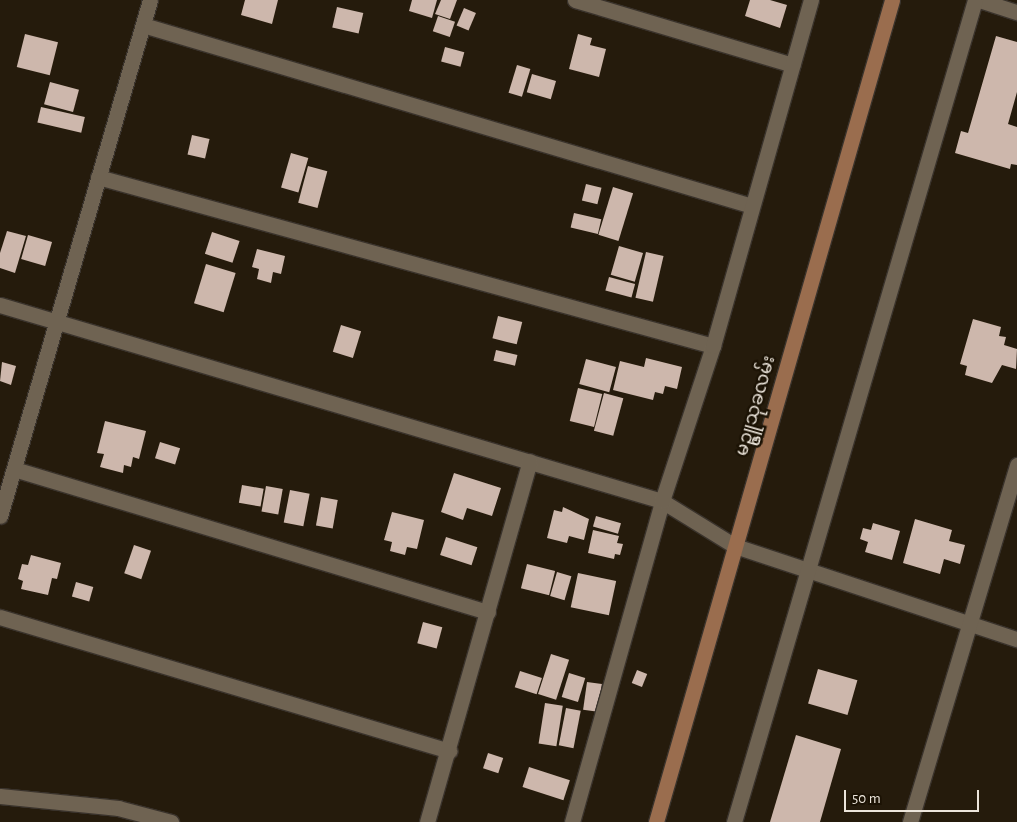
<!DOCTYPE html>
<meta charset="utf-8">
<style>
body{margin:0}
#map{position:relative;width:1017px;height:822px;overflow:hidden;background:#251b0c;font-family:"Alegreya Sans","Noto Sans Myanmar",sans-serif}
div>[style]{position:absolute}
.building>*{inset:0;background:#cdb7ac;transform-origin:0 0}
.roads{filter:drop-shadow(1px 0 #3a332c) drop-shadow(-1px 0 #3a332c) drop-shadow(0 1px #3a332c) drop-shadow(0 -1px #3a332c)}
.street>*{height:15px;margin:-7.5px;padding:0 7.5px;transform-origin:7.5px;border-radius:7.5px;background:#6f6352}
.secondary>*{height:15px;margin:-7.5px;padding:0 7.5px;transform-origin:7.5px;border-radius:7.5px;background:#9a6d4e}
span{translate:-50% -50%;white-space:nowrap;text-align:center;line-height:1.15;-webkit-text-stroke:5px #1b1204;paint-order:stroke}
.street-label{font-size:18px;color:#ece5db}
.scale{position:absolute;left:844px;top:790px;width:135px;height:22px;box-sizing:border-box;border:2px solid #ece5db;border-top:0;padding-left:6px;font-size:15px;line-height:18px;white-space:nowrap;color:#ece5db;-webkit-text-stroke:4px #1b1204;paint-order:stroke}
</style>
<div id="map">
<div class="building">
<div style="clip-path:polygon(245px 0,278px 0,272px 24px,241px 15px)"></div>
<div style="clip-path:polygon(412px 0,437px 0,432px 18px,409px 11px)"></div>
<div style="clip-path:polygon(441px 0,457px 0,450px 19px,435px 14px)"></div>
<div style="clip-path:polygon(750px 0,770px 0,787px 5px,780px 28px,745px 16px)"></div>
<div style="left:337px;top:7px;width:27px;height:21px;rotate:13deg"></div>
<div style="left:464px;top:8px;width:13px;height:19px;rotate:23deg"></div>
<div style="left:438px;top:16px;width:18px;height:16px;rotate:19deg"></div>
<div style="left:25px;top:34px;width:34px;height:34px;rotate:14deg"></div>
<div style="clip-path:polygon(578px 34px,592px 38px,590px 45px,606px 49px,599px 77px,569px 69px)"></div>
<div style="clip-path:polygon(996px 36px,1017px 42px,1017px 92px,1008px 124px,1017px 127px,1017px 165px,1011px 164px,1010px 169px,955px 153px,961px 131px,968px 133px)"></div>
<div style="left:445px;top:47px;width:20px;height:15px;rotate:15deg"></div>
<div style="left:517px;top:65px;width:14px;height:29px;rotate:17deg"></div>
<div style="left:532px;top:74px;width:25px;height:19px;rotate:16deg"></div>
<div style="left:50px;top:82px;width:30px;height:23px;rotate:15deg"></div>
<div style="left:41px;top:107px;width:45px;height:16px;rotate:13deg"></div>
<div style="left:192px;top:135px;width:18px;height:20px;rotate:13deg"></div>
<div style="left:291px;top:153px;width:18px;height:36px;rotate:16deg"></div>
<div style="left:308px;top:166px;width:20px;height:38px;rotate:15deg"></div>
<div style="left:586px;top:184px;width:16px;height:17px;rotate:14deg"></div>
<div style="left:613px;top:187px;width:21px;height:50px;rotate:17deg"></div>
<div style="left:574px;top:213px;width:28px;height:15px;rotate:13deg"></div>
<div style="clip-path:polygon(7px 231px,26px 236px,15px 273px,0 268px,0 253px)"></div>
<div style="left:212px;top:232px;width:29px;height:23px;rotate:18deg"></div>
<div style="left:28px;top:235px;width:25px;height:25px;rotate:16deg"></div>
<div style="left:619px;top:246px;width:25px;height:30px;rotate:16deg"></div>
<div style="clip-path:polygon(257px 249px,285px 256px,281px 274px,273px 272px,271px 283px,257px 279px,259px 269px,252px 267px)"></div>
<div style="left:646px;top:252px;width:18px;height:47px;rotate:13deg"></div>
<div style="left:206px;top:264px;width:31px;height:41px;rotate:17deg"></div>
<div style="left:609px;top:277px;width:27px;height:14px;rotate:15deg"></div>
<div style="left:498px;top:316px;width:25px;height:23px;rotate:14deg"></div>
<div style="clip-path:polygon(973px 319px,1001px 327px,999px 336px,1006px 337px,1004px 345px,1017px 349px,1016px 369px,1002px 365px,992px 383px,965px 375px,967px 366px,960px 364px)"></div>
<div style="left:341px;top:325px;width:21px;height:28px;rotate:17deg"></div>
<div style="left:496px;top:350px;width:22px;height:11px;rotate:13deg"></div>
<div style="clip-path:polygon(646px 358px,682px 367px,677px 389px,665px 386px,663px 394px,655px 392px,653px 400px,613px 390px,620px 361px,644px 367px)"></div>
<div style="left:586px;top:359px;width:31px;height:26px;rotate:15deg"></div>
<div style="clip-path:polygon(2px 362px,16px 366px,11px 385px,0 381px)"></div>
<div style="left:578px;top:388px;width:25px;height:34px;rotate:14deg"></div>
<div style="left:604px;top:393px;width:20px;height:39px;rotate:15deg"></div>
<div style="clip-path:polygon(105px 421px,146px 431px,139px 459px,133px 457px,131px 467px,124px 465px,123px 473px,100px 467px,104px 454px,97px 453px)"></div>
<div style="left:160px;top:442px;width:21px;height:17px;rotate:17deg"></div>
<div style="clip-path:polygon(454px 473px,501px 488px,492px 516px,467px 508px,463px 520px,441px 512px)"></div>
<div style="left:242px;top:485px;width:22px;height:18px;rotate:10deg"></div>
<div style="left:266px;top:486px;width:17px;height:26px;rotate:10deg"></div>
<div style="left:290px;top:490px;width:20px;height:33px;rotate:11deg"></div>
<div style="left:321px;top:497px;width:17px;height:29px;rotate:10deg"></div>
<div style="clip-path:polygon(563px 507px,589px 519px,584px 540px,569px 536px,567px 543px,547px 538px,554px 510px,562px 512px)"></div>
<div style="clip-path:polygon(392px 512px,424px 520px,417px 549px,407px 547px,405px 555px,390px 551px,392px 542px,384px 540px)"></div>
<div style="left:596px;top:516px;width:26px;height:11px;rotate:16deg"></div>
<div style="clip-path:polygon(915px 519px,952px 530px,949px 541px,965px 545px,960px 564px,944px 559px,940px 574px,903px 563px)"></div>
<div style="clip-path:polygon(873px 523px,900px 531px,892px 560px,865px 552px,868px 542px,860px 539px,863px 528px,871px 530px)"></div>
<div style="clip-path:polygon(593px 530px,619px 536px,617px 543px,623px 544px,620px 555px,615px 554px,614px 559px,588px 553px)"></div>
<div style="left:446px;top:537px;width:33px;height:19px;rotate:18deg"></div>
<div style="left:134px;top:545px;width:18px;height:30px;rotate:19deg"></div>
<div style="clip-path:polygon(31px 555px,61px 563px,57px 579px,52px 578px,48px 595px,21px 589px,23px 581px,18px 579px,22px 564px,28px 565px)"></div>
<div style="left:527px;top:564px;width:29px;height:25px;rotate:14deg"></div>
<div style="left:557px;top:572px;width:15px;height:25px;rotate:16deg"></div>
<div style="left:578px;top:573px;width:39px;height:35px;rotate:12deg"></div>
<div style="left:76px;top:582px;width:18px;height:15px;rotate:16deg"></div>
<div style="left:423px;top:622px;width:20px;height:22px;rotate:15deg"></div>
<div style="left:551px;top:654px;width:19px;height:42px;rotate:18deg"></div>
<div style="left:818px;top:669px;width:41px;height:36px;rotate:16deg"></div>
<div style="left:637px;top:670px;width:11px;height:14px;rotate:22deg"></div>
<div style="left:520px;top:671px;width:23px;height:17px;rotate:18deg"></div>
<div style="left:569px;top:673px;width:17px;height:25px;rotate:17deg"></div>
<div style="left:587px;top:682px;width:15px;height:28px;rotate:8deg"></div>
<div style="left:545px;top:703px;width:18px;height:41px;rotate:9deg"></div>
<div style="left:566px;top:708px;width:15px;height:38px;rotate:11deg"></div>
<div style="clip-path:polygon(796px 735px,841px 749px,820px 822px,770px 822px)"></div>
<div style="left:488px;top:753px;width:16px;height:16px;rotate:18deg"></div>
<div style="left:529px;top:767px;width:43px;height:21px;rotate:18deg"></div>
</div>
<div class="roads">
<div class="street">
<div style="left:575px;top:0;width:227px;rotate:16.6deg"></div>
<div style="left:979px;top:0;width:40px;rotate:18deg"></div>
<div style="left:143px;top:25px;width:635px;rotate:16.55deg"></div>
<div style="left:98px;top:177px;width:638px;rotate:15.37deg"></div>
<div style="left:0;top:305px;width:690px;rotate:16.49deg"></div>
<div style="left:662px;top:501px;width:86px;rotate:31.7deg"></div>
<div style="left:735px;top:546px;width:297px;rotate:18.3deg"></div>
<div style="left:14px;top:469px;width:495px;rotate:16.8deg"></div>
<div style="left:0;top:516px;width:537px;rotate:-73.79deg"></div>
<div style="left:0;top:617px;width:469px;rotate:16.6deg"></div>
<div style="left:0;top:796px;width:119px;rotate:5.8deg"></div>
<div style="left:118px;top:808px;width:55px;rotate:14.8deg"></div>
<div style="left:427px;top:822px;width:375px;rotate:-74.1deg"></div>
<div style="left:572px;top:822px;width:333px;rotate:-74.3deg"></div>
<div style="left:662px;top:501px;width:163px;rotate:-71.8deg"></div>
<div style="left:713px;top:346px;width:360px;rotate:-74.2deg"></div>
<div style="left:734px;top:822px;width:857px;rotate:-73.66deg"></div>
<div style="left:910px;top:822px;width:373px;rotate:-73.3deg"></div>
</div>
<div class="secondary">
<div style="left:656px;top:822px;width:855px;rotate:-73.98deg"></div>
</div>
</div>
<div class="street-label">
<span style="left:756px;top:406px;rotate:-74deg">မဥ္ဇူသုခလမ်း</span>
</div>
<div class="scale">50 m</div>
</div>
